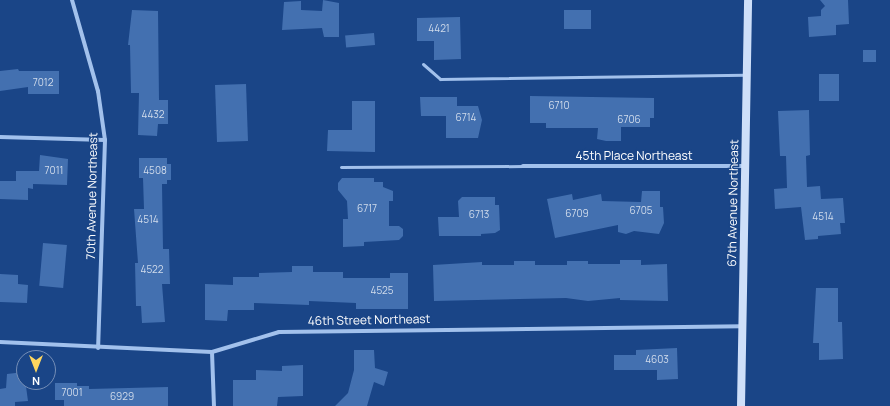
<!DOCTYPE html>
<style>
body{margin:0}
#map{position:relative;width:890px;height:406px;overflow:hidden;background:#1a4587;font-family:Manrope,sans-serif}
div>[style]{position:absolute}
.building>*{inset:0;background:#4370b0;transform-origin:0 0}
.lane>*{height:3px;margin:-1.5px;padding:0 1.5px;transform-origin:1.5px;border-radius:1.5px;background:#a2c1ec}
.street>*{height:4px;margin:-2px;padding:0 2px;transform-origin:2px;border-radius:2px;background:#a2c1ec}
.secondary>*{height:8px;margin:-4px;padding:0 4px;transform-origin:4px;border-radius:4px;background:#cedff9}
span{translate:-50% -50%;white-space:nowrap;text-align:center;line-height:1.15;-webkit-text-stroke:3px #1a4587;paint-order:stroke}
.number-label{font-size:10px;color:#d0dbeb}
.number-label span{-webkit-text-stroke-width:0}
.street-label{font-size:12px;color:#fff}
.north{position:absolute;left:16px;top:350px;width:40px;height:40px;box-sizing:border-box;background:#1a4587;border:1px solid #768fb7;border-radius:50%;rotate:180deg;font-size:11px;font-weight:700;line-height:16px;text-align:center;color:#fff}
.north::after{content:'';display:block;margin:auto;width:14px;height:18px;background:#fed65e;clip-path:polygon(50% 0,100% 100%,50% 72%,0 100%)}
</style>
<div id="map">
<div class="building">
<div style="clip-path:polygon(323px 0,339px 3px,339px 37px,324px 37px,322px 28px,282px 30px,284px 2px,301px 1px,301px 10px,322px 11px)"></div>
<div style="clip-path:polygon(820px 0,848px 0,849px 24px,836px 25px,836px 35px,809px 37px,808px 17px,821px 16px,821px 10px,825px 6px)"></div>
<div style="clip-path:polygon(132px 10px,158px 11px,159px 100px,168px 100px,168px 124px,158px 124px,157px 136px,138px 135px,139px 93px,131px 93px,130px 45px,128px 45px)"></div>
<div style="left:564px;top:10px;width:27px;height:19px"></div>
<div style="clip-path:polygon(460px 17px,461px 59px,434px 60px,434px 41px,417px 41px,417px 18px)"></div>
<div style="left:374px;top:33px;width:12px;height:29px;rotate:85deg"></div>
<div style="left:863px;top:50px;width:13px;height:12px"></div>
<div style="clip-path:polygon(18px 69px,19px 71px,59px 71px,59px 94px,28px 94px,28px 87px,0 91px,0 71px)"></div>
<div style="left:819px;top:74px;width:20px;height:27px"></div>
<div style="left:246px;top:84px;width:57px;height:31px;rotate:88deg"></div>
<div style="clip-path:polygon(530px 96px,654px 98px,654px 118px,650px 118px,650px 127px,621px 127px,621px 141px,606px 141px,597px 139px,598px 128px,546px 128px,546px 123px,530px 123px)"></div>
<div style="clip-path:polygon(420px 97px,457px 97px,457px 106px,478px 106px,482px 120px,478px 138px,446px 138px,446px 116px,421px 116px)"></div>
<div style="clip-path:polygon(352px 101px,375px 101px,375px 152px,327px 151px,328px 130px,352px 130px)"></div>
<div style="clip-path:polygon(809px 110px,810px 155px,806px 156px,807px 187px,820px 186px,821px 199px,843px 198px,845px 223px,840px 223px,841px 234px,818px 236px,818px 239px,805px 240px,801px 207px,775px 209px,774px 189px,787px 188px,786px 156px,780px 156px,778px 111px)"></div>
<div style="clip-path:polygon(40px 155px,68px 159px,67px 185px,33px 184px,33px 189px,28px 188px,28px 200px,0 199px,0 181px,16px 181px,16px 171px,39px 171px)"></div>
<div style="clip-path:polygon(139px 158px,167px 158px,167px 164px,171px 164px,171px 180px,167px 180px,167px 184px,162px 184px,163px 249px,169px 249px,170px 284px,162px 284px,165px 322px,142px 323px,141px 306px,136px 306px,135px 263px,138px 263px,134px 209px,144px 209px,143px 178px,139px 178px)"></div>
<div style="clip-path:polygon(342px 178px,374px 178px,374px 182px,383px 182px,383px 187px,393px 191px,393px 201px,389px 201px,389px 226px,399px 226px,403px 229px,403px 236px,399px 240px,364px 242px,364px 246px,343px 247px,343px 219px,348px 219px,347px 201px,338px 190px,338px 183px)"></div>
<div style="clip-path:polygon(642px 191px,660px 191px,660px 207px,663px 207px,664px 223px,659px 234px,634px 231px,626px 234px,618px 232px,618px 225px,555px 238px,547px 199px,572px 194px,573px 200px,601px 194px,602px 201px,641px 202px)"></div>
<div style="clip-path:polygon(462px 197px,495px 197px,495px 205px,499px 205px,500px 230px,495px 233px,481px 234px,481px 236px,439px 236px,438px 217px,459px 217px,458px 201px)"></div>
<div style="left:43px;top:243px;width:24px;height:43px;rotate:5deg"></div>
<div style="clip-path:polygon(620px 260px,641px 260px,641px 265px,667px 264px,668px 301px,620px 300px,620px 298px,588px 301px,566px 298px,434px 301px,433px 265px,482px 262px,482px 265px,514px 265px,514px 261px,535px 261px,535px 265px,567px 265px,567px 261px,588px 261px,588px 264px,620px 264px)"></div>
<div style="clip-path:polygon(292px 266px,313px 266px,313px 272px,343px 272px,343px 278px,390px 278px,390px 273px,408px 273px,408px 309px,356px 309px,356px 303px,309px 301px,309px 305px,254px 303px,254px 310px,228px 310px,227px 321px,205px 320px,205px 284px,233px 285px,233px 277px,259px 277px,259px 273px,292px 272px)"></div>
<div style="clip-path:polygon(0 274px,18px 275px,18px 284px,28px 285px,27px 303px,0 302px)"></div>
<div style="clip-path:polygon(816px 288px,838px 288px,838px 322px,842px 322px,843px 359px,819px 360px,819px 343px,813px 343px)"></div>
<div style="clip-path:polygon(677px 348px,678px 379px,657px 380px,657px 370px,614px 370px,614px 355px,636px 355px,636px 350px)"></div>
<div style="clip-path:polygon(354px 350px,374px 350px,375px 368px,388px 372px,384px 386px,374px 382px,367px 406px,335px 406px,348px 393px,354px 370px)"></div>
<div style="clip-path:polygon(303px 365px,303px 396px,278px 397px,277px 406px,233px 406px,233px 380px,256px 380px,256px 370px,282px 371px,282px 366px)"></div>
<div style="clip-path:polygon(24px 372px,28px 401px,15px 402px,15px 406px,0 406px,0 389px,6px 388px,7px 374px)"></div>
<div style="clip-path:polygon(55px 383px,77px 383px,77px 386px,89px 386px,89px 389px,168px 387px,168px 406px,64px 406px,64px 400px,55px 400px)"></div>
</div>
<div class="lane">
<div style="left:423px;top:64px;width:23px;rotate:41deg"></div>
<div style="left:440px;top:79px;width:305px;rotate:-0.8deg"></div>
<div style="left:341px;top:167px;width:182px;rotate:-0.3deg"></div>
</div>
<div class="street">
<div style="left:72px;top:0;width:95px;rotate:74.1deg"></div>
<div style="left:98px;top:91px;width:49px;rotate:81.9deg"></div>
<div style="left:105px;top:140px;width:208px;rotate:91.9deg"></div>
<div style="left:0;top:137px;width:105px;rotate:1.6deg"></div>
<div style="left:523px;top:166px;width:222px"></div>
<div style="left:0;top:342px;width:212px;rotate:2.7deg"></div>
<div style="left:212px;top:352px;width:70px;rotate:-16.6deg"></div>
<div style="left:279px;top:332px;width:463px;rotate:-0.7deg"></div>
<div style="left:212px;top:352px;width:54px;rotate:87.9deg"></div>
</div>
<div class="secondary">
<div style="left:741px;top:406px;width:406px;rotate:-89deg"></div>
</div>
<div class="number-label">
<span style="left:439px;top:29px">4421</span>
<span style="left:43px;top:83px">7012</span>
<span style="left:559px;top:106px">6710</span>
<span style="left:153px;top:115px">4432</span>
<span style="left:466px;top:118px">6714</span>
<span style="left:629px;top:120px">6706</span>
<span style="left:54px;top:171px">7011</span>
<span style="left:155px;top:171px">4508</span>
<span style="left:367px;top:209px">6717</span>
<span style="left:641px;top:211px">6705</span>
<span style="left:577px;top:214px">6709</span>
<span style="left:479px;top:215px">6713</span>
<span style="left:823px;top:217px">4514</span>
<span style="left:148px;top:220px">4514</span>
<span style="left:152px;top:270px">4522</span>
<span style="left:382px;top:291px">4525</span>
<span style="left:657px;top:360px">4603</span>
<span style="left:72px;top:393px">7001</span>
<span style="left:122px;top:397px">6929</span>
</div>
<div class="street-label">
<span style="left:634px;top:156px">45th Place Northeast</span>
<span style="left:92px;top:196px;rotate:-89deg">70th Avenue Northeast</span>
<span style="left:733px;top:203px;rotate:-89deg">67th Avenue Northeast</span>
<span style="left:369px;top:320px;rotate:-1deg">46th Street Northeast</span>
</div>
<div class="north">N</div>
</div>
